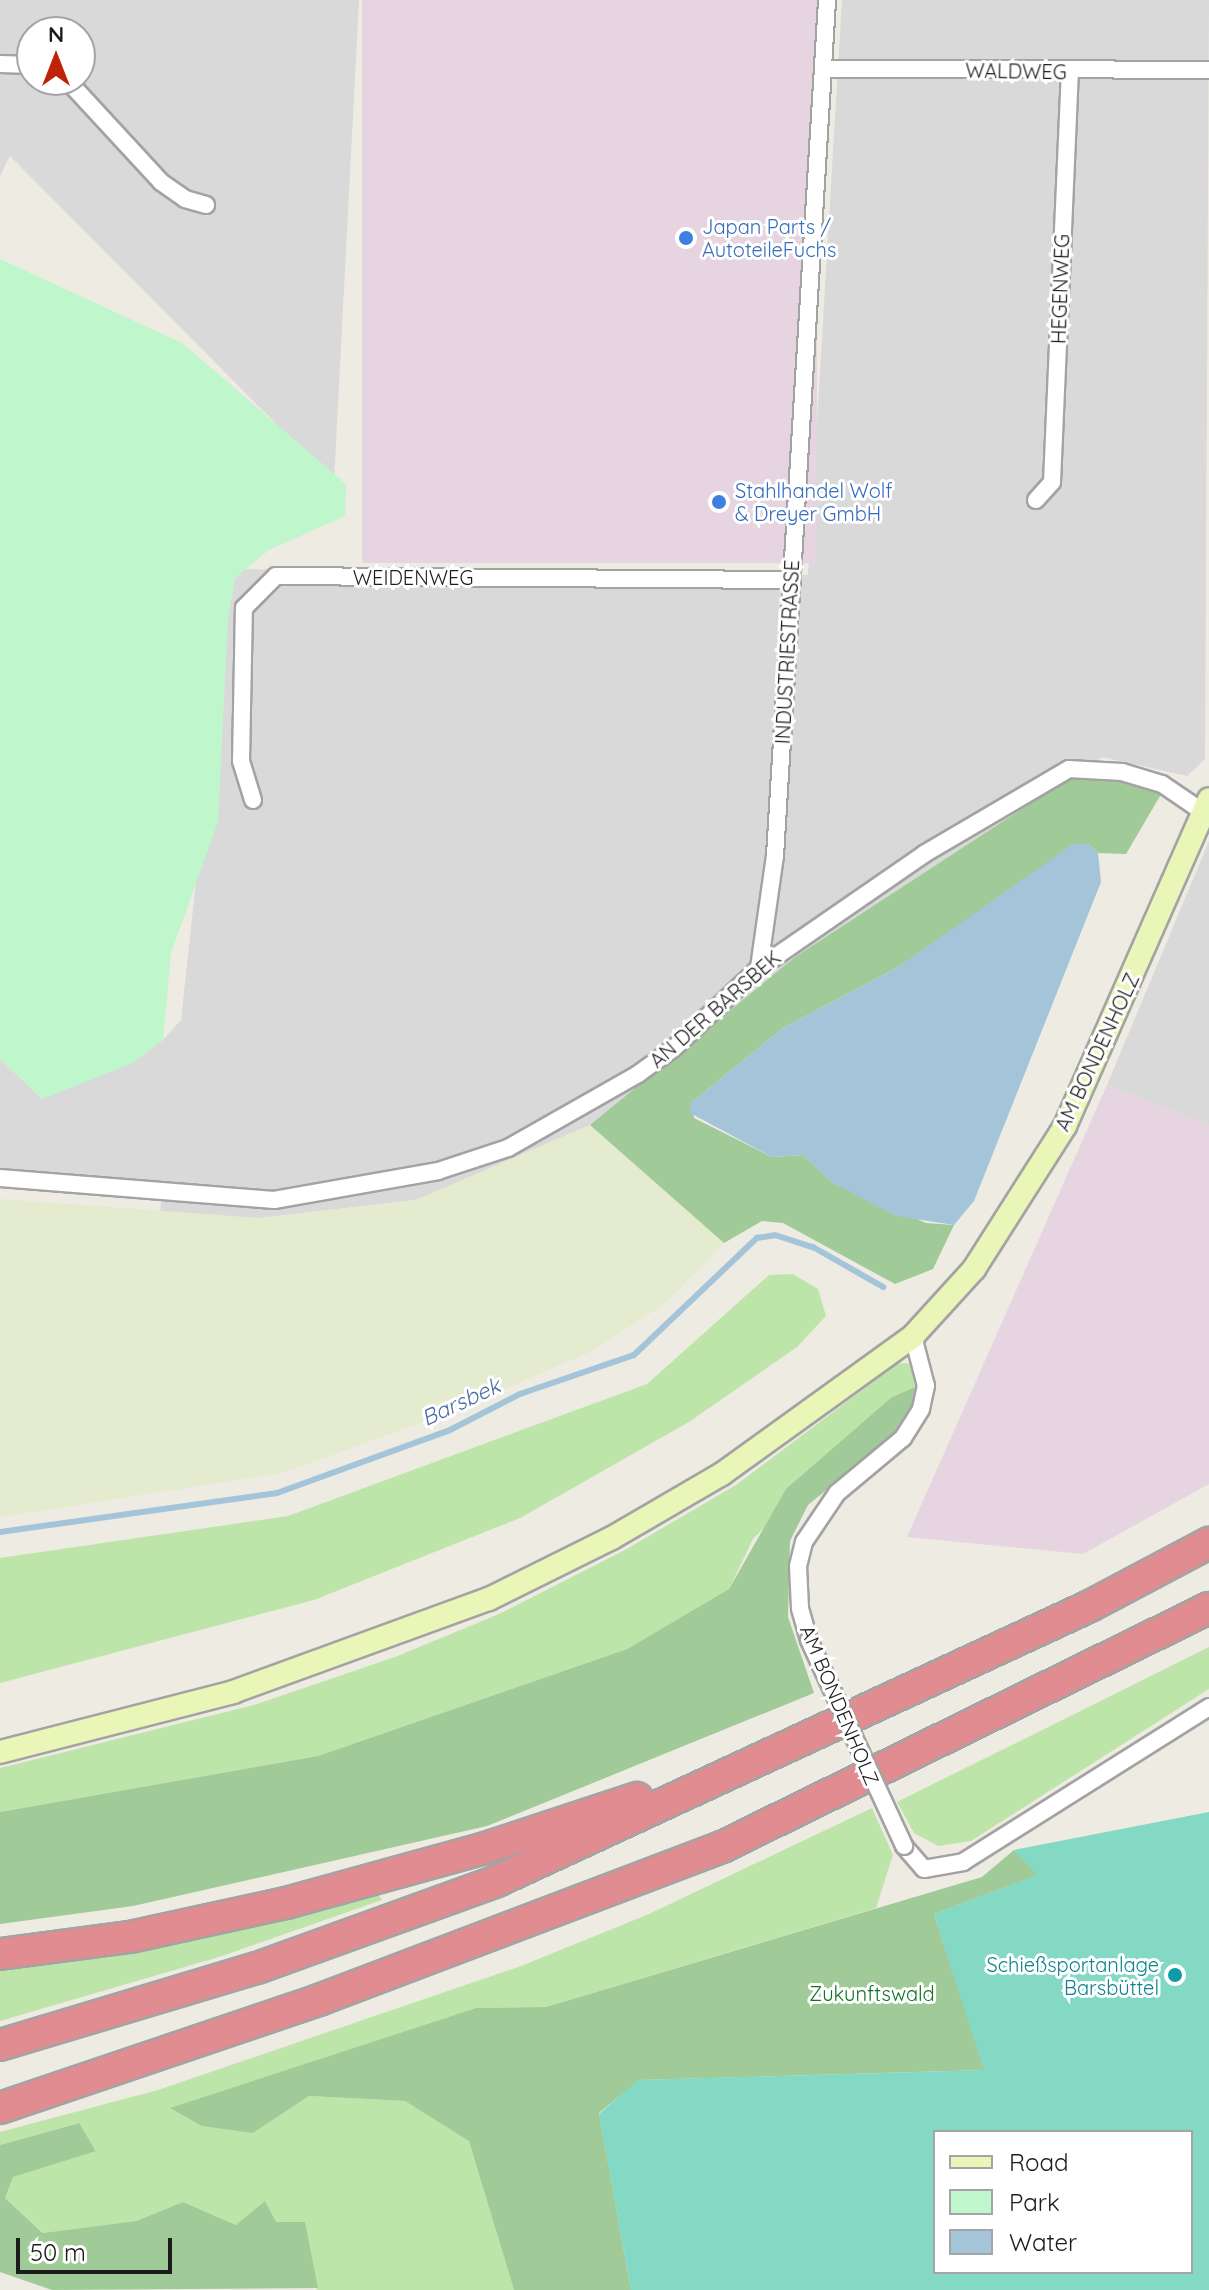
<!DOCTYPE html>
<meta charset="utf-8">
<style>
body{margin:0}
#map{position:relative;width:1209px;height:2290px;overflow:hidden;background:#edebe2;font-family:Quicksand,sans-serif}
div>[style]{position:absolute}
.residential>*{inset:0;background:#dad9d9}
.industrial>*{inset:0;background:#e6d4e0;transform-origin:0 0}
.farmland>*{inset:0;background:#e5ebce}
.grass>*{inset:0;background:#bee5a9}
.forest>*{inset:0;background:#a0ca98}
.park>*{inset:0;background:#c0f6cc}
.pitch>*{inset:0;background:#83d9c4}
.water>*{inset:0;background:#a4c5d9}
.stream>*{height:6px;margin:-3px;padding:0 3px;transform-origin:3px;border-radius:3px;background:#a4c5d9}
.roads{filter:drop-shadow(2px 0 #a3a3a3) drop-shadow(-2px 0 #a3a3a3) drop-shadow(0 2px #a3a3a3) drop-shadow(0 -2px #a3a3a3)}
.street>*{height:16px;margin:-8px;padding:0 8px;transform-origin:8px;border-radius:8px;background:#fff}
.secondary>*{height:22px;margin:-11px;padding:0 11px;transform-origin:11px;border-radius:11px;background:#eaf6b7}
.highway>*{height:30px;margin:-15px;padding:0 15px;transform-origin:15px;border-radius:15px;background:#e18c90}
.bridges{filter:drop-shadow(2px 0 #a3a3a3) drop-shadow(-2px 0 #a3a3a3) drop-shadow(0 2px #a3a3a3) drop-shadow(0 -2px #a3a3a3)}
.street-bridge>*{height:16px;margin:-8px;padding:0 8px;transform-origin:8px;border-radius:8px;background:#fff}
.dots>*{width:22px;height:22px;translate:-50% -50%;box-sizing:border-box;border:4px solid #fff;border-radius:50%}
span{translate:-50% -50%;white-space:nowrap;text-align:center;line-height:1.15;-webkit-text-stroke:6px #fff;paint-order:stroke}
.street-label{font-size:20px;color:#1c1c1c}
.shop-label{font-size:20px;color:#366cbe}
.left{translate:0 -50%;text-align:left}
.culture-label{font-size:20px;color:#0d838f}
.right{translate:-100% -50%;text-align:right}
.park-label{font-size:20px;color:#107327}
.water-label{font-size:22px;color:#4e6da6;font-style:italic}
.legend{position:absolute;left:933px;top:2130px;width:260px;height:144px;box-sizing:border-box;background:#fff;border:2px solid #a4a4a4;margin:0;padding:10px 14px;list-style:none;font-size:24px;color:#1c1c1c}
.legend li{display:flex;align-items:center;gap:16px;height:40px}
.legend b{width:40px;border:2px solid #a4a4a4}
.north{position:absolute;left:16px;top:16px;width:80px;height:80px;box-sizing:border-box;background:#fff;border:2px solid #a4a4a4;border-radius:50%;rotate:0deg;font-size:22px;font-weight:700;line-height:32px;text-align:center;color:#1c1c1c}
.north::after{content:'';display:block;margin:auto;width:28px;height:36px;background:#be230a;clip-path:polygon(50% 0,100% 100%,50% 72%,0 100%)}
.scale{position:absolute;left:16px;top:2238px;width:156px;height:36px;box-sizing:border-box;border:4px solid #1c1c1c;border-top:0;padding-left:10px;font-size:24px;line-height:28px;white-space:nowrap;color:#1c1c1c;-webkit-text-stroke:6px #fff;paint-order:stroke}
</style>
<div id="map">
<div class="residential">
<div style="clip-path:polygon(evenodd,0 0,359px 0,334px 482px,10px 156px,0 176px,0 0,32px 32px,80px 32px,80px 80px,32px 80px,32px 32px)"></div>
<div style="clip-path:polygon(842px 0,1209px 0,1205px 759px,1187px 776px,1102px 757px,795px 957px,590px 1125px,416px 1200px,259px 1218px,160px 1214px,163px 1182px,0 1169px,0 1059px,42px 1099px,163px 1040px,181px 1020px,230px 569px,808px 575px)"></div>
<div style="clip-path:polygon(1209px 841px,1209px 1125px,1107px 1085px)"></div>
</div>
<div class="industrial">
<div style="left:362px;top:0;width:455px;height:563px"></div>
<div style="clip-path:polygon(1107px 1085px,1209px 1125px,1209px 1484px,1083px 1554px,907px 1537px)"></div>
</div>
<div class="farmland">
<div style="clip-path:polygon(590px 1125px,724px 1243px,663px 1305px,590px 1352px,448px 1413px,282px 1473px,0 1517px,0 1199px,259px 1218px,416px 1200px)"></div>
</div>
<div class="grass">
<div style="clip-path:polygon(793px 1274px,818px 1289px,826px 1316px,797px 1347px,689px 1422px,520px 1518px,314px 1600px,0 1683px,0 1558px,288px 1516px,647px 1384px,769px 1275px)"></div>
<div style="clip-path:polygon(908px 1363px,914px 1368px,915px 1387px,892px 1397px,753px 1539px,729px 1589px,627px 1649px,318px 1756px,0 1812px,0 1768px,254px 1705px,395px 1657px,499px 1614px,625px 1550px,736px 1485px,897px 1364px)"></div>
<div style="clip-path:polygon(1209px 1647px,1209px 1689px,971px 1841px,938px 1846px,914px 1833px,897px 1802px)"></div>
<div style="clip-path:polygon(872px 1808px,893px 1855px,876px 1908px,546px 2007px,476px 2008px,171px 2108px,253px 2133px,309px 2096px,405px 2101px,469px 2140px,514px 2290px,315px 2290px,318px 2288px,236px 2225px,183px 2202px,136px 2221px,44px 2233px,5px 2198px,12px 2177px,96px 2150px,78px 2123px,0 2145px,0 2132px,158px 2090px,521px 1966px,649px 1914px)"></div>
<div style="clip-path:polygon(378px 1894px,382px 1900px,219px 1957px,0 2021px,0 1966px,179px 1940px)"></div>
</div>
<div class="forest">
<div style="clip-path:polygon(1074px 775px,1125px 780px,1163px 791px,1126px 854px,1098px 853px,1088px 844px,898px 967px,783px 1028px,691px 1103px,694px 1118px,772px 1157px,803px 1155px,833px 1183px,926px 1223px,954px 1225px,933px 1269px,895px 1284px,783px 1223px,762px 1221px,724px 1243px,590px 1125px,795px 957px)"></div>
<div style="clip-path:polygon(915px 1387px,914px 1405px,897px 1432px,808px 1505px,790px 1541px,788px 1617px,814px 1693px,487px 1826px,133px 1906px,0 1924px,0 1812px,318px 1756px,627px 1649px,729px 1589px,786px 1489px,892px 1397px)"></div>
<div style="clip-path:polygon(1014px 1850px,1038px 1875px,934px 1914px,985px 2070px,639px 2080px,599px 2113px,631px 2290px,514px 2290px,469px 2141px,405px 2101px,309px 2096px,253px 2133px,202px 2126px,170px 2108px,476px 2008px,546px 2007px,982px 1877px)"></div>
<div style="clip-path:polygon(79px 2123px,96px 2151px,13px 2177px,5px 2198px,43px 2233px,136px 2221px,183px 2202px,236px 2225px,265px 2201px,276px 2222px,305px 2222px,318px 2288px,52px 2290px,0 2272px,0 2145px)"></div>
</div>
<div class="park">
<div style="clip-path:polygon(0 259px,182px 343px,346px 484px,345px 516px,269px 550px,235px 578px,228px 619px,218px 822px,171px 953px,163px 1040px,131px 1064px,42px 1099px,0 1059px)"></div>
</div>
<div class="pitch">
<div style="clip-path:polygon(evenodd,1209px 1812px,1209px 2290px,631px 2290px,599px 2114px,638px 2080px,984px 2070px,934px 1914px,1037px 1875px,1014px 1850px,1209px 1812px,935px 2132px,1191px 2132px,1191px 2272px,935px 2272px,935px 2132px)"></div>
</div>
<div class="water">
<div style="clip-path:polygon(1073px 844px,1088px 844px,1098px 853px,1101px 882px,974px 1201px,954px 1225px,896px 1216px,833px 1183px,803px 1155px,772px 1157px,690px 1113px,691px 1103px,783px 1028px,898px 967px)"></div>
</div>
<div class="stream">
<div style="left:0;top:1532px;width:280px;rotate:-8deg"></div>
<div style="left:277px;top:1493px;width:184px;rotate:-20deg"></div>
<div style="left:450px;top:1430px;width:79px;rotate:-27.2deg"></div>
<div style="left:520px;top:1394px;width:120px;rotate:-18.9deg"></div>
<div style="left:634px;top:1355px;width:170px;rotate:-43.6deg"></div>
<div style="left:757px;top:1238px;width:18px;rotate:-9deg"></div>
<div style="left:775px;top:1235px;width:40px;rotate:18deg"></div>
<div style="left:813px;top:1247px;width:81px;rotate:29.7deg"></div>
</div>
<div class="roads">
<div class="street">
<div style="left:0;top:64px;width:32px;rotate:2deg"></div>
<div style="left:823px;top:69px;width:386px;rotate:0.1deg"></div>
<div style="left:67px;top:80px;width:139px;rotate:47.3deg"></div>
<div style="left:161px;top:182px;width:29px;rotate:35deg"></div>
<div style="left:185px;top:199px;width:22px;rotate:16deg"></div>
<div style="left:1036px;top:500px;width:24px;rotate:-48deg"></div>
<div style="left:1052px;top:482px;width:410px;rotate:-87.5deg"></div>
<div style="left:253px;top:800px;width:41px;rotate:-107.1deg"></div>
<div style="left:241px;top:761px;width:153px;rotate:-88.9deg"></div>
<div style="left:244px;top:608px;width:45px;rotate:-45deg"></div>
<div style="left:276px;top:576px;width:515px;rotate:0.45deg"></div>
<div style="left:759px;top:968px;width:113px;rotate:-81.9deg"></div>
<div style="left:775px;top:856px;width:858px;rotate:-86.52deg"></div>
<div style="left:0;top:1178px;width:275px;rotate:4.6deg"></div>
<div style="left:274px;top:1200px;width:167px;rotate:-10deg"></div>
<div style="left:438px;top:1171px;width:74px;rotate:-18.2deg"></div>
<div style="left:508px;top:1148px;width:150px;rotate:-29.6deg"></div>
<div style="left:638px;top:1074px;width:44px;rotate:-35.8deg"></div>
<div style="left:674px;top:1048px;width:117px;rotate:-43.3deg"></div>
<div style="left:759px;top:968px;width:201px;rotate:-34.6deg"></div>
<div style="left:924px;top:854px;width:168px;rotate:-30.4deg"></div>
<div style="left:1069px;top:769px;width:53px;rotate:3.2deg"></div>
<div style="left:1122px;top:772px;width:42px;rotate:16.7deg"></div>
<div style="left:1162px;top:784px;width:50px;rotate:34.3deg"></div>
<div style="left:809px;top:1640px;width:33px;rotate:-106deg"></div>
<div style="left:800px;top:1608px;width:42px;rotate:-92.7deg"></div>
<div style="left:798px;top:1566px;width:25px;rotate:-76deg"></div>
<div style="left:804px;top:1542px;width:59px;rotate:-56deg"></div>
<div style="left:837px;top:1493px;width:86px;rotate:-39.8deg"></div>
<div style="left:903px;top:1438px;width:34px;rotate:-58deg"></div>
<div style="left:921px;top:1409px;width:24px;rotate:-78deg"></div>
<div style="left:926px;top:1386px;width:52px;rotate:-104.6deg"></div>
<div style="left:904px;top:1846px;width:30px;rotate:49deg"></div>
<div style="left:924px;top:1869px;width:40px;rotate:-10deg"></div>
<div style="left:963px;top:1862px;width:291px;rotate:-32.2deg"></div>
</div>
<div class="secondary">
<div style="left:0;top:1752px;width:241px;rotate:-14.4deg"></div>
<div style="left:233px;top:1692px;width:272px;rotate:-20deg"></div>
<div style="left:489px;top:1599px;width:137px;rotate:-26.4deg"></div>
<div style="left:612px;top:1538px;width:127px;rotate:-30.2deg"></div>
<div style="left:722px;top:1474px;width:236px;rotate:-35.8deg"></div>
<div style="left:913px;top:1336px;width:91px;rotate:-47.7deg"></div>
<div style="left:974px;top:1269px;width:169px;rotate:-57.5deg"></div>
<div style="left:1065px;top:1126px;width:357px;rotate:-66.2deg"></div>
</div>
<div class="highway">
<div style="left:0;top:1954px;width:131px;rotate:-7.5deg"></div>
<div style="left:130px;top:1937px;width:160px;rotate:-12.3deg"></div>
<div style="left:286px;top:1903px;width:206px;rotate:-15.4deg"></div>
<div style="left:485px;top:1848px;width:160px;rotate:-18.2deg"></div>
<div style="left:0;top:2045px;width:268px;rotate:-16.7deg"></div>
<div style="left:257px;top:1968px;width:255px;rotate:-19.9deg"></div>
<div style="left:497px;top:1881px;width:654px;rotate:-24.88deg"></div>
<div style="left:1090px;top:1606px;width:135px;rotate:-27.9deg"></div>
<div style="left:0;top:2108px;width:337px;rotate:-18.7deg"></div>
<div style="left:319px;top:2000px;width:431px;rotate:-20.8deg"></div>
<div style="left:722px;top:1847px;width:542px;rotate:-26.14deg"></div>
</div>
</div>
<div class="bridges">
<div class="street-bridge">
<div style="left:809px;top:1640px;width:227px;rotate:65.2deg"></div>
</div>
</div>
<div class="dots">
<div style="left:686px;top:238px;background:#3f7fe0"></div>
<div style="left:719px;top:502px;background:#3f7fe0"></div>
<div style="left:1175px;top:1975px;background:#0f9aa8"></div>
</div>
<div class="street-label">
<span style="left:1016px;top:71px;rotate:1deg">WALDWEG</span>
<span style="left:1060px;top:289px;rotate:-88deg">HEGENWEG</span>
<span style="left:413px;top:577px">WEIDENWEG</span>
<span style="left:787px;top:652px;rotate:-87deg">INDUSTRIESTRASSE</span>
<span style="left:715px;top:1009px;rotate:-41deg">AN DER BARSBEK</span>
<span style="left:1097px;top:1052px;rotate:-65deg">AM BONDENHOLZ</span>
<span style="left:840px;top:1705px;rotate:67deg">AM BONDENHOLZ</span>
</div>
<div class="shop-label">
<span class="left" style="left:702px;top:238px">Japan Parts /<br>AutoteileFuchs</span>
<span class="left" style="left:735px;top:502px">Stahlhandel Wolf<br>&amp; Dreyer GmbH</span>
</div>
<div class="culture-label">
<span class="right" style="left:1159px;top:1976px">Schießsportanlage<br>Barsbüttel</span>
</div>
<div class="park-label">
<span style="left:872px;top:1993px">Zukunftswald</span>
</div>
<div class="water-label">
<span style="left:461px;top:1402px;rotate:-25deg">Barsbek</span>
</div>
<ul class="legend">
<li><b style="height:10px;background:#eaf6b7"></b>Road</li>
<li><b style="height:22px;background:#c0f6cc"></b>Park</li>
<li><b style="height:22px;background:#a4c5d9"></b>Water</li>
</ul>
<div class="north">N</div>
<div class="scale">50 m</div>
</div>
